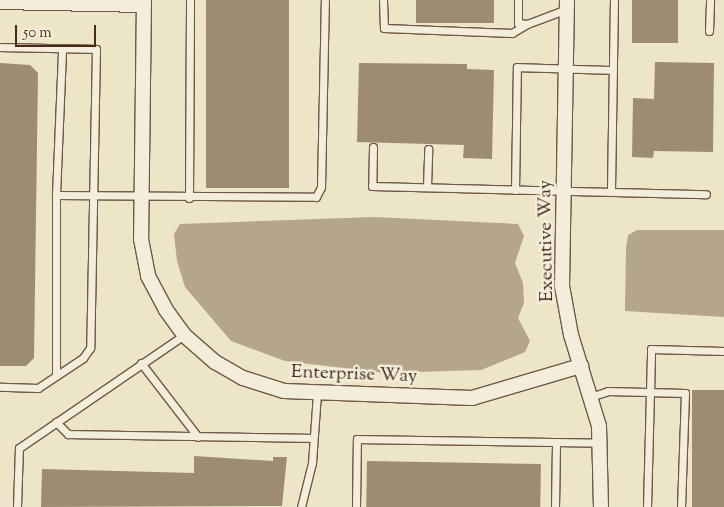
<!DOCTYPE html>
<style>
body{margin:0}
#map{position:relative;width:724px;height:507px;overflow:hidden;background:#ede5c7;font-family:"Sorts Mill Goudy",serif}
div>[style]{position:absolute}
.water>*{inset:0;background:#b5a58c}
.building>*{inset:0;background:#9e8b74;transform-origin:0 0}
.roads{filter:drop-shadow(1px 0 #715845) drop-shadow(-1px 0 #715845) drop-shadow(0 1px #715845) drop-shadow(0 -1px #715845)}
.lane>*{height:7px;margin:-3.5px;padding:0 3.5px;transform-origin:3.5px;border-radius:3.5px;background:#f3eedb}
.street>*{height:14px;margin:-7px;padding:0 7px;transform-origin:7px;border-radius:7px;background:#f3eedb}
span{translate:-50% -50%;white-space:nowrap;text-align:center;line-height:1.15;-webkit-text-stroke:5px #f3eedb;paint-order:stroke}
.street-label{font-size:19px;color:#48291a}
.scale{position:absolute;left:15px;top:25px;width:81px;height:22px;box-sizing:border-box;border:2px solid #48291a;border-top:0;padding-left:6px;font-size:15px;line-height:18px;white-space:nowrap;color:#48291a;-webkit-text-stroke:4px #f3eedb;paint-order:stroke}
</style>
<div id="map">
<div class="water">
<div style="clip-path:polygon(374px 217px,518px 224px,524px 236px,515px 263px,523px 283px,524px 303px,518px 318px,530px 341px,525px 352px,481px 370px,385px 373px,285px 361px,231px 341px,185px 287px,177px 261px,174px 234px,180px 224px)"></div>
<div style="clip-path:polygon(637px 230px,724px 230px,724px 317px,625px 311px,626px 248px,628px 235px)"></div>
</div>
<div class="building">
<div style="left:206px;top:0;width:83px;height:188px"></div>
<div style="left:416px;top:0;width:78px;height:23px"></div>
<div style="left:632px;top:0;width:46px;height:43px"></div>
<div style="clip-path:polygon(655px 62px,714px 63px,713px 152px,654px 151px,653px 158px,632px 157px,633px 98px,654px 99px)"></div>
<div style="clip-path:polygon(0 63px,30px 65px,38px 73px,34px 358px,26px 366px,0 366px)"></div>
<div style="clip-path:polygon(359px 63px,467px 64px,467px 69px,494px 70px,492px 159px,463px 158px,464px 145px,357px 142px)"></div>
<div style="left:692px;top:390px;width:32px;height:117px"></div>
<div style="clip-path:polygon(194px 456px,273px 461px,273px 457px,287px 457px,282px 506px,41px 507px,42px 469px,194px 473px)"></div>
<div style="left:367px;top:461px;width:174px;height:46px;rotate:1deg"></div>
</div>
<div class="roads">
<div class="lane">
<div style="left:383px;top:0;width:28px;rotate:88deg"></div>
<div style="left:384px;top:28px;width:128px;rotate:2.2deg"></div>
<div style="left:512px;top:33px;width:17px;rotate:-31deg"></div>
<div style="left:518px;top:0;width:23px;rotate:90deg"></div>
<div style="left:518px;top:23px;width:9px;rotate:6deg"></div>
<div style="left:527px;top:24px;width:43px;rotate:-20.6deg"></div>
<div style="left:709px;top:31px;width:31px;rotate:-88deg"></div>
<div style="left:0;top:47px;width:96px;rotate:1.2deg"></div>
<div style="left:96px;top:49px;width:299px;rotate:91.1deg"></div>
<div style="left:90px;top:348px;width:12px;rotate:125deg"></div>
<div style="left:83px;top:358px;width:54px;rotate:146.3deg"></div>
<div style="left:38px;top:388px;width:38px;rotate:-178deg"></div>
<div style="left:373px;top:147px;width:39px;rotate:91deg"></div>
<div style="left:372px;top:186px;width:334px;rotate:1.4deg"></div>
<div style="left:427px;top:186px;width:37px;rotate:-88deg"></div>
<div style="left:515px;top:190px;width:123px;rotate:-89.1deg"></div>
<div style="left:517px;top:67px;width:96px;rotate:1.8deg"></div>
<div style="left:611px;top:190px;width:190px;rotate:-89.1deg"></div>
<div style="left:56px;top:195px;width:260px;rotate:0.4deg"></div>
<div style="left:316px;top:197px;width:11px;rotate:-63deg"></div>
<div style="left:321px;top:187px;width:187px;rotate:-88.8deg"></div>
<div style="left:189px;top:198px;width:198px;rotate:-89.7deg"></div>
<div style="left:141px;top:363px;width:93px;rotate:52.4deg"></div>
<div style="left:56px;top:375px;width:180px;rotate:-90deg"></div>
<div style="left:56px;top:195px;width:146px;rotate:-87.6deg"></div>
<div style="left:590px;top:397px;width:19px;rotate:-18deg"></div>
<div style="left:608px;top:391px;width:77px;rotate:1.5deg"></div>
<div style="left:685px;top:393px;width:114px;rotate:92deg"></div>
<div style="left:56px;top:422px;width:17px;rotate:45deg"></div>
<div style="left:68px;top:434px;width:245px;rotate:0.9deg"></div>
<div style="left:17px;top:507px;width:59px;rotate:-88.1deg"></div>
<div style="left:19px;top:448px;width:200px;rotate:-34.4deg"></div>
<div style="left:301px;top:507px;width:45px;rotate:-76deg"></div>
<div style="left:312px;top:463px;width:69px;rotate:-85.9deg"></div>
<div style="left:356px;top:507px;width:68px;rotate:-89.2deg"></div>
<div style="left:357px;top:439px;width:243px;rotate:0.9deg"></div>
<div style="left:555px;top:507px;width:64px;rotate:-89.1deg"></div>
<div style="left:647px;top:507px;width:158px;rotate:-88.5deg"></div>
<div style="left:651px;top:349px;width:73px;rotate:1.6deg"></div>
</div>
<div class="street">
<div style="left:144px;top:0;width:239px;rotate:90.7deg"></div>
<div style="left:141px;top:239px;width:38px;rotate:79deg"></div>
<div style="left:148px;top:276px;width:38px;rotate:62deg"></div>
<div style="left:166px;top:310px;width:31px;rotate:54deg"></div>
<div style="left:184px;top:335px;width:41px;rotate:41.1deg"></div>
<div style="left:215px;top:362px;width:32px;rotate:30deg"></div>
<div style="left:243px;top:378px;width:43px;rotate:17.6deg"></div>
<div style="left:284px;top:391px;width:188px;rotate:2.1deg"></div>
<div style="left:472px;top:398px;width:114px;rotate:-16.4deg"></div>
<div style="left:567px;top:0;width:286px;rotate:91deg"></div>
<div style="left:562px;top:286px;width:50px;rotate:79.6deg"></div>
<div style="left:571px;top:335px;width:95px;rotate:72.9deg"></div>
<div style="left:599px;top:426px;width:81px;rotate:88.6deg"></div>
<div style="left:0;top:2px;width:144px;rotate:1.2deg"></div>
</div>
</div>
<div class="street-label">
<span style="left:547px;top:241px;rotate:-91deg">Executive Way</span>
<span style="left:354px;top:375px;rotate:2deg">Enterprise Way</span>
</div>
<div class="scale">50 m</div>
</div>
